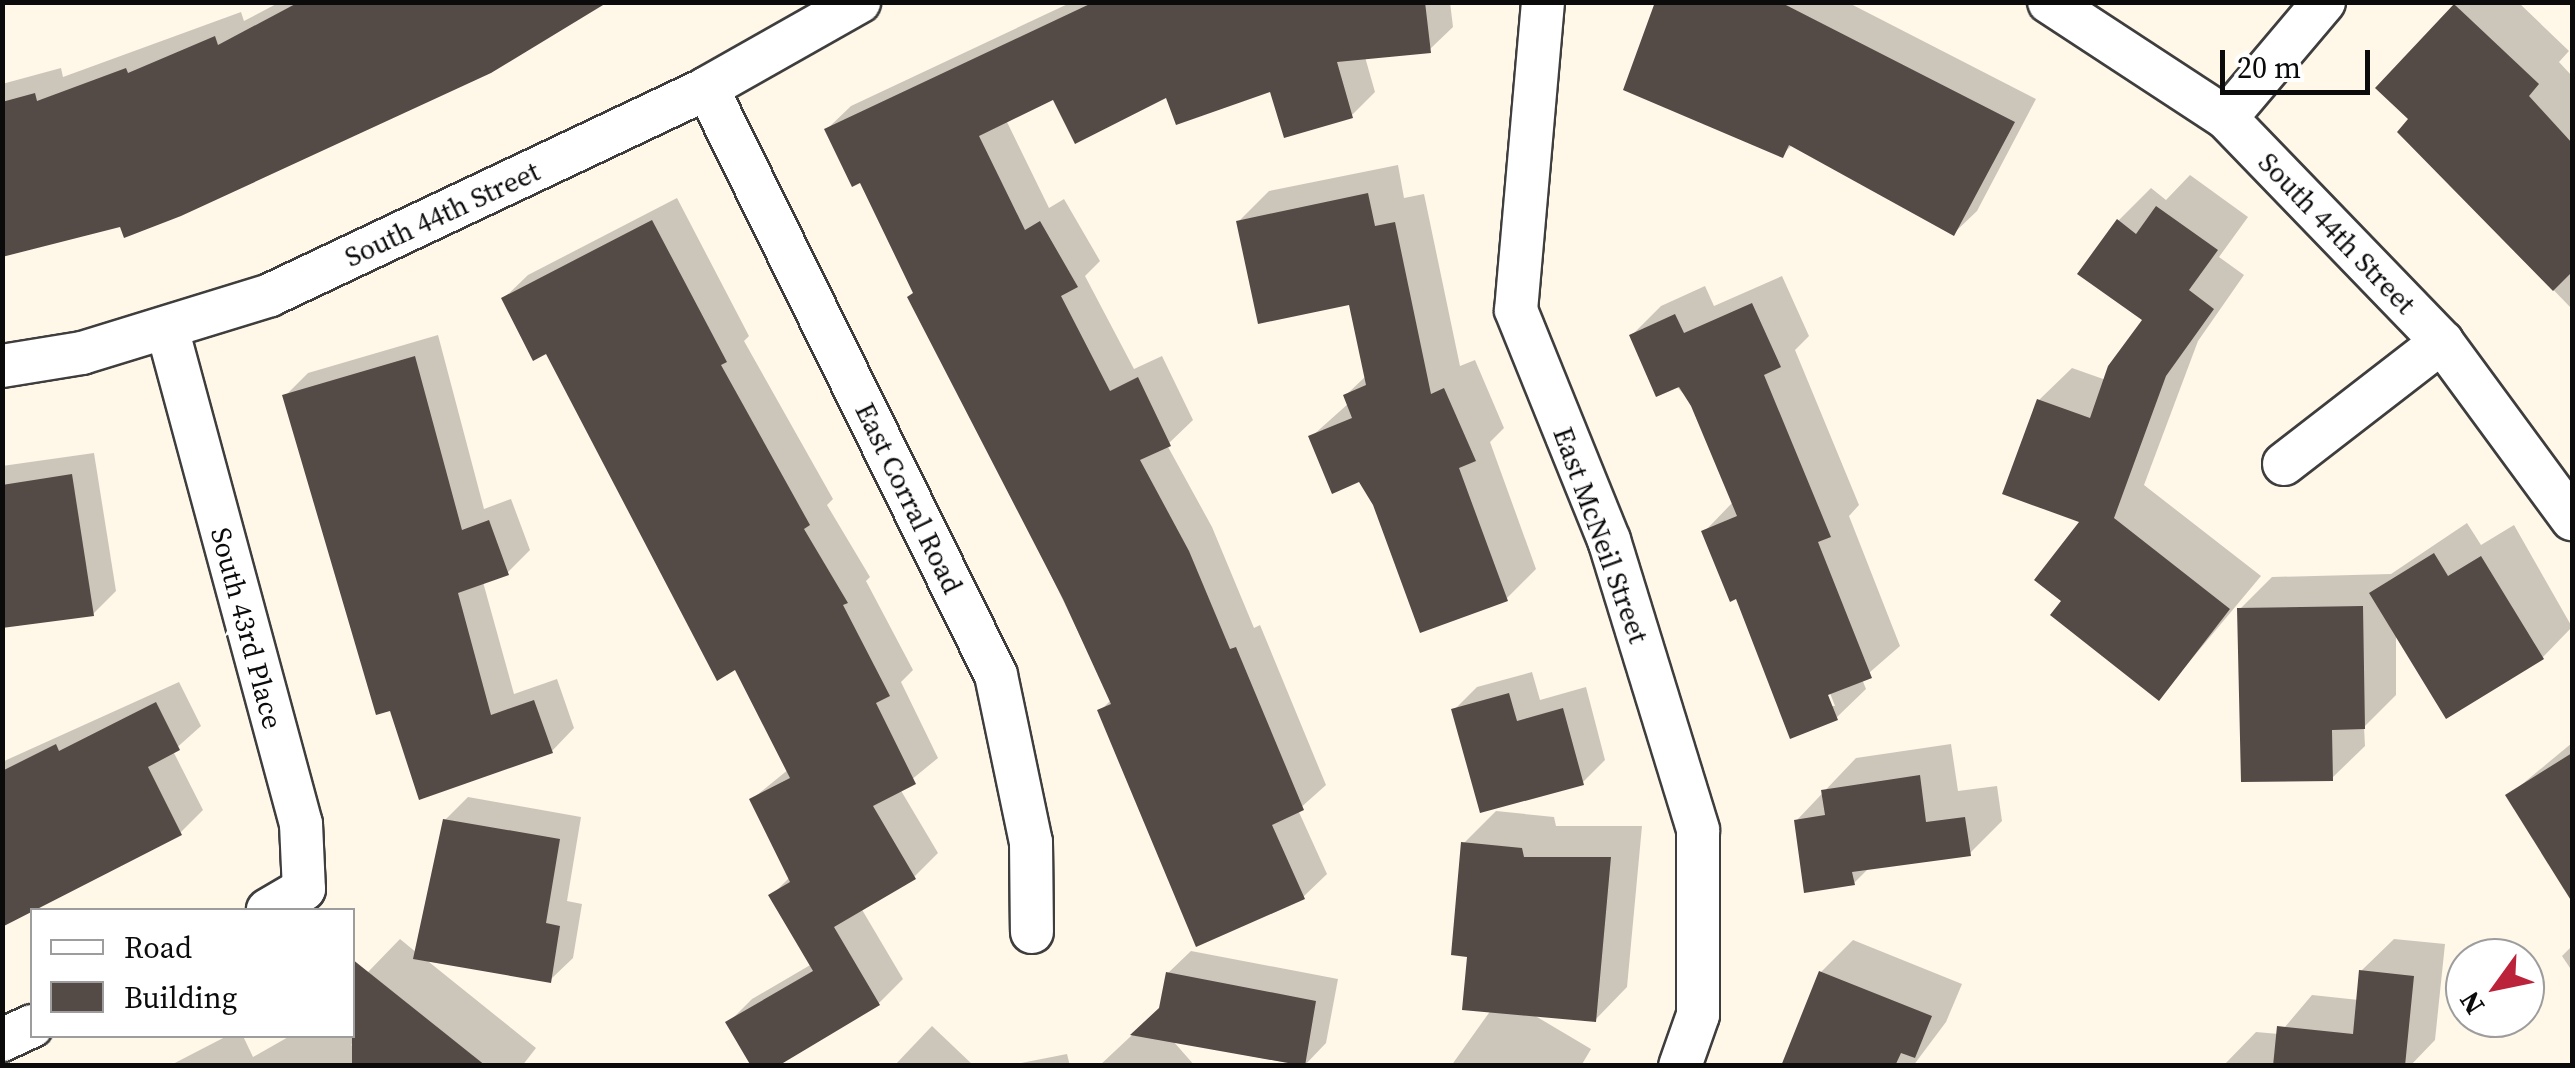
<!DOCTYPE html>
<style>
body{margin:0}
#map{position:relative;width:2575px;height:1068px;overflow:hidden;background:#fff8e9;font-family:"Source Serif 4",serif}
div>[style]{position:absolute}
.shadow>*{inset:0;background:#0003}
.building>*{inset:0;background:#544b47}
.roads{filter:drop-shadow(2px 0 #3e3e3e) drop-shadow(-2px 0 #3e3e3e) drop-shadow(0 2px #3e3e3e) drop-shadow(0 -2px #3e3e3e)}
.minor>*{height:42px;margin:-21px;padding:0 21px;transform-origin:21px;border-radius:21px;background:#fff}
span{translate:-50% -50%;white-space:nowrap;text-align:center;line-height:1.15;-webkit-text-stroke:10px #fff;paint-order:stroke}
.street-label{font-size:28px;color:#0b0b0b}
.frame{position:absolute;inset:0;border:5px solid #0b0b0b;pointer-events:none}
.legend{position:absolute;left:30px;top:908px;width:325px;height:130px;box-sizing:border-box;background:#fff;border:2px solid #9d9d9d;margin:0;padding:12px 18px;list-style:none;font-size:30px;color:#0b0b0b}
.legend li{display:flex;align-items:center;gap:20px;height:50px}
.legend b{width:50px;border:2px solid #9d9d9d}
.north{position:absolute;left:2445px;top:938px;width:100px;height:100px;box-sizing:border-box;background:#fff;border:2px solid #9d9d9d;border-radius:50%;rotate:237deg;font-size:28px;font-weight:700;line-height:40px;text-align:center;color:#0b0b0b}
.north::after{content:'';display:block;margin:auto;width:35px;height:45px;background:#bb233a;clip-path:polygon(50% 0,100% 100%,50% 72%,0 100%)}
.scale{position:absolute;left:2220px;top:50px;width:150px;height:45px;box-sizing:border-box;border:5px solid #0b0b0b;border-top:0;padding-left:12px;font-size:30px;line-height:35px;white-space:nowrap;color:#0b0b0b;-webkit-text-stroke:8px #fff;paint-order:stroke}
</style>
<div id="map">
<div class="shadow">
<div style="clip-path:polygon(280px 2px,604px 2px,490px 71px,121px 224px,2px 248px,2px 84px,61px 68px,63px 77px,241px 12px,244px 21px)"></div>
<div style="clip-path:polygon(1072px 2px,1450px 2px,1453px 27px,1429px 50px,1365px 57px,1375px 92px,1351px 116px,1272px 88px,1054px 97px,1006px 120px,1049px 208px,1064px 199px,1100px 261px,1085px 276px,1134px 369px,1162px 356px,1193px 420px,1167px 445px,1212px 527px,1254px 628px,1260px 625px,1326px 785px,1298px 810px,1327px 874px,1303px 897px,1100px 711px,1111px 700px,861px 180px,827px 129px,851px 106px)"></div>
<div style="clip-path:polygon(1658px 2px,1847px 2px,2036px 99px,1977px 211px,1954px 233px,1793px 144px,1782px 155px)"></div>
<div style="clip-path:polygon(2459px 2px,2518px 2px,2569px 51px,2559px 62px,2572px 76px,2572px 309px,2401px 132px,2411px 119px,2378px 88px)"></div>
<div style="clip-path:polygon(1398px 165px,1404px 198px,1424px 194px,1460px 366px,1475px 360px,1504px 428px,1490px 442px,1536px 569px,1506px 599px,1375px 504px,1360px 479px,1311px 437px,1349px 403px,1345px 396px,1367px 375px,1351px 302px,1239px 221px,1269px 191px)"></div>
<div style="clip-path:polygon(2190px 175px,2248px 217px,2219px 257px,2244px 275px,2198px 341px,2144px 485px,2261px 576px,2159px 698px,2064px 601px,2083px 521px,2039px 400px,2072px 368px,2106px 380px,2145px 319px,2118px 221px,2151px 188px,2166px 200px)"></div>
<div style="clip-path:polygon(677px 198px,749px 336px,744px 341px,833px 499px,827px 505px,870px 577px,866px 581px,913px 670px,901px 682px,938px 758px,900px 789px,938px 853px,914px 877px,861px 908px,903px 979px,879px 1003px,728px 1023px,752px 999px,812px 964px,772px 895px,790px 877px,752px 799px,789px 769px,736px 666px,547px 351px,504px 298px,528px 275px)"></div>
<div style="clip-path:polygon(evenodd,1782px 276px,1809px 336px,1795px 350px,1859px 505px,1849px 516px,1900px 646px,1862px 679px,1866px 689px,1836px 718px,1737px 596px,1704px 532px,1733px 502px,1693px 405px,1632px 335px,1661px 306px,1705px 286px,1714px 306px,1782px 276px,1826px 683px,1835px 706px,1830px 706px,1826px 683px)"></div>
<div style="clip-path:polygon(438px 335px,484px 509px,511px 499px,530px 550px,507px 573px,483px 582px,514px 694px,557px 679px,574px 728px,552px 751px,421px 796px,285px 396px,308px 373px)"></div>
<div style="clip-path:polygon(94px 453px,116px 591px,93px 614px,2px 625px,2px 466px)"></div>
<div style="clip-path:polygon(2467px 523px,2481px 545px,2514px 525px,2572px 627px,2543px 657px,2447px 716px,2396px 631px,2396px 695px,2364px 727px,2365px 746px,2332px 778px,2240px 609px,2272px 577px,2391px 574px)"></div>
<div style="clip-path:polygon(1532px 672px,1540px 700px,1586px 687px,1605px 760px,1582px 783px,1454px 710px,1477px 687px)"></div>
<div style="clip-path:polygon(179px 682px,201px 726px,173px 751px,203px 810px,180px 833px,2px 919px,2px 762px)"></div>
<div style="clip-path:polygon(2572px 743px,2572px 897px,2509px 795px)"></div>
<div style="clip-path:polygon(1951px 744px,1958px 791px,1997px 786px,2002px 821px,1970px 853px,1870px 867px,1854px 883px,1797px 820px,1856px 758px)"></div>
<div style="clip-path:polygon(468px 797px,581px 817px,567px 901px,582px 904px,573px 958px,550px 980px,424px 958px,536px 1048px,522px 1066px,378px 1066px,351px 1044px,363px 1066px,169px 1066px,227px 1036px,243px 1036px,253px 1057px,290px 1036px,352px 1036px,352px 992px,368px 972px,400px 939px,417px 953px,445px 820px)"></div>
<div style="clip-path:polygon(1496px 811px,1554px 817px,1556px 826px,1642px 826px,1627px 987px,1595px 1020px,1532px 1014px,1591px 1049px,1581px 1066px,1451px 1066px,1491px 1010px,1470px 954px,1464px 843px)"></div>
<div style="clip-path:polygon(2394px 939px,2445px 944px,2435px 1040px,2410px 1066px,2223px 1066px,2256px 1032px,2279px 1034px,2312px 995px,2359px 1000px,2361px 971px)"></div>
<div style="clip-path:polygon(1853px 940px,1962px 984px,1946px 1022px,1913px 1066px,1784px 1066px,1821px 972px)"></div>
<div style="clip-path:polygon(2572px 946px,2572px 971px,2562px 956px)"></div>
<div style="clip-path:polygon(1191px 951px,1338px 979px,1326px 1043px,1304px 1066px,1173px 1041px,1195px 1066px,1099px 1066px,1162px 1007px,1168px 973px)"></div>
<div style="clip-path:polygon(932px 1026px,974px 1066px,894px 1066px)"></div>
<div style="clip-path:polygon(1067px 1054px,1070px 1066px,1006px 1066px)"></div>
</div>
<div class="building">
<div style="clip-path:polygon(299px 2px,608px 2px,491px 73px,181px 216px,124px 238px,120px 227px,2px 257px,2px 102px,35px 93px,37px 101px,126px 68px,128px 73px,215px 36px,218px 45px)"></div>
<div style="clip-path:polygon(1094px 2px,1425px 2px,1431px 53px,1337px 62px,1353px 118px,1284px 138px,1270px 92px,1176px 125px,1166px 98px,1075px 144px,1053px 100px,979px 136px,1025px 230px,1040px 221px,1078px 287px,1061px 296px,1110px 391px,1138px 377px,1171px 446px,1140px 460px,1189px 551px,1230px 649px,1236px 647px,1304px 810px,1272px 825px,1305px 899px,1196px 947px,1097px 710px,1111px 704px,1063px 599px,907px 297px,913px 293px,860px 183px,852px 187px,824px 129px)"></div>
<div style="clip-path:polygon(1655px 2px,1780px 2px,2015px 122px,1954px 236px,1789px 145px,1783px 158px,1623px 90px)"></div>
<div style="clip-path:polygon(2454px 4px,2539px 84px,2529px 96px,2572px 143px,2572px 272px,2553px 291px,2397px 132px,2408px 119px,2375px 88px)"></div>
<div style="clip-path:polygon(1368px 193px,1375px 226px,1395px 222px,1431px 394px,1444px 388px,1476px 461px,1459px 468px,1508px 601px,1420px 633px,1373px 505px,1359px 482px,1332px 494px,1308px 436px,1352px 418px,1343px 395px,1366px 385px,1349px 305px,1258px 324px,1236px 221px)"></div>
<div style="clip-path:polygon(2156px 206px,2218px 250px,2189px 290px,2214px 309px,2166px 376px,2114px 518px,2230px 609px,2159px 701px,2050px 615px,2061px 601px,2034px 580px,2079px 522px,2002px 494px,2037px 399px,2090px 418px,2108px 366px,2142px 320px,2077px 274px,2117px 219px,2136px 234px)"></div>
<div style="clip-path:polygon(652px 220px,727px 362px,721px 365px,810px 525px,804px 529px,848px 603px,843px 605px,890px 696px,876px 703px,916px 784px,873px 806px,916px 879px,834px 927px,880px 1005px,778px 1066px,751px 1066px,725px 1022px,813px 971px,768px 895px,790px 882px,749px 799px,790px 778px,735px 670px,717px 681px,546px 354px,533px 361px,501px 298px)"></div>
<div style="clip-path:polygon(1752px 303px,1781px 367px,1764px 375px,1831px 537px,1818px 542px,1872px 678px,1828px 695px,1838px 720px,1790px 739px,1736px 599px,1730px 602px,1701px 531px,1737px 516px,1691px 406px,1679px 387px,1656px 397px,1629px 335px,1675px 314px,1684px 333px)"></div>
<div style="clip-path:polygon(415px 356px,462px 530px,489px 520px,509px 575px,458px 593px,491px 715px,534px 700px,553px 753px,419px 800px,390px 711px,376px 715px,282px 395px)"></div>
<div style="clip-path:polygon(72px 474px,94px 616px,2px 628px,2px 485px)"></div>
<div style="clip-path:polygon(2434px 553px,2448px 576px,2481px 556px,2544px 659px,2446px 719px,2369px 593px)"></div>
<div style="clip-path:polygon(2363px 606px,2365px 729px,2332px 730px,2333px 781px,2241px 782px,2237px 608px)"></div>
<div style="clip-path:polygon(1509px 693px,1517px 721px,1563px 708px,1584px 785px,1480px 813px,1451px 709px)"></div>
<div style="clip-path:polygon(156px 702px,180px 750px,148px 767px,182px 835px,2px 927px,2px 771px,56px 744px,59px 751px)"></div>
<div style="clip-path:polygon(2572px 753px,2572px 902px,2505px 795px)"></div>
<div style="clip-path:polygon(1920px 775px,1926px 822px,1965px 817px,1971px 856px,1852px 872px,1855px 885px,1804px 893px,1794px 820px,1825px 815px,1821px 790px)"></div>
<div style="clip-path:polygon(443px 819px,560px 839px,546px 923px,560px 926px,551px 983px,413px 959px)"></div>
<div style="clip-path:polygon(1461px 842px,1522px 848px,1524px 857px,1611px 857px,1596px 1022px,1462px 1010px,1467px 957px,1451px 955px)"></div>
<div style="clip-path:polygon(352px 959px,486px 1066px,352px 1066px)"></div>
<div style="clip-path:polygon(2359px 970px,2414px 976px,2405px 1066px,2273px 1066px,2277px 1026px,2353px 1034px)"></div>
<div style="clip-path:polygon(1819px 971px,1932px 1016px,1915px 1058px,1901px 1053px,1895px 1066px,1781px 1066px)"></div>
<div style="clip-path:polygon(1166px 972px,1316px 1001px,1305px 1066px,1130px 1035px,1159px 1008px)"></div>
</div>
<div class="roads">
<div class="minor">
<div style="left:1543px;top:2px;width:309px;rotate:95deg"></div>
<div style="left:1516px;top:310px;width:248px;rotate:68deg"></div>
<div style="left:1609px;top:540px;width:303px;rotate:72.9deg"></div>
<div style="left:1698px;top:830px;width:185px;rotate:90deg"></div>
<div style="left:1698px;top:1015px;width:54px;rotate:109.4deg"></div>
<div style="left:2049px;top:2px;width:212px;rotate:33.2deg"></div>
<div style="left:2226px;top:118px;width:311px;rotate:46deg"></div>
<div style="left:2442px;top:342px;width:220px;rotate:53.7deg"></div>
<div style="left:707px;top:88px;width:654px;rotate:63.79deg"></div>
<div style="left:996px;top:675px;width:171px;rotate:78.2deg"></div>
<div style="left:1031px;top:842px;width:90px;rotate:89.4deg"></div>
<div style="left:2226px;top:118px;width:152px;rotate:-49.8deg"></div>
<div style="left:167px;top:328px;width:514px;rotate:74.88deg"></div>
<div style="left:301px;top:824px;width:65px;rotate:87.4deg"></div>
<div style="left:304px;top:889px;width:42px;rotate:149.7deg"></div>
<div style="left:2px;top:366px;width:81px;rotate:-9.2deg"></div>
<div style="left:82px;top:353px;width:197px;rotate:-17.1deg"></div>
<div style="left:270px;top:295px;width:484px;rotate:-25.3deg"></div>
<div style="left:707px;top:88px;width:175px;rotate:-29.5deg"></div>
<div style="left:2284px;top:464px;width:200px;rotate:-37.7deg"></div>
<div style="left:2px;top:1040px;width:33px;rotate:-25deg"></div>
</div>
</div>
<div class="street-label">
<span style="left:442px;top:214px;rotate:-25deg">South 44th Street</span>
<span style="left:2337px;top:233px;rotate:46deg">South 44th Street</span>
<span style="left:909px;top:498px;rotate:64deg">East Corral Road</span>
<span style="left:1601px;top:535px;rotate:70deg">East McNeil Street</span>
<span style="left:247px;top:628px;rotate:75deg">South 43rd Place</span>
</div>
<div class="frame"></div>
<ul class="legend">
<li><b style="height:12px;background:#fff"></b>Road</li>
<li><b style="height:28px;background:#544b47"></b>Building</li>
</ul>
<div class="north">N</div>
<div class="scale">20 m</div>
</div>
